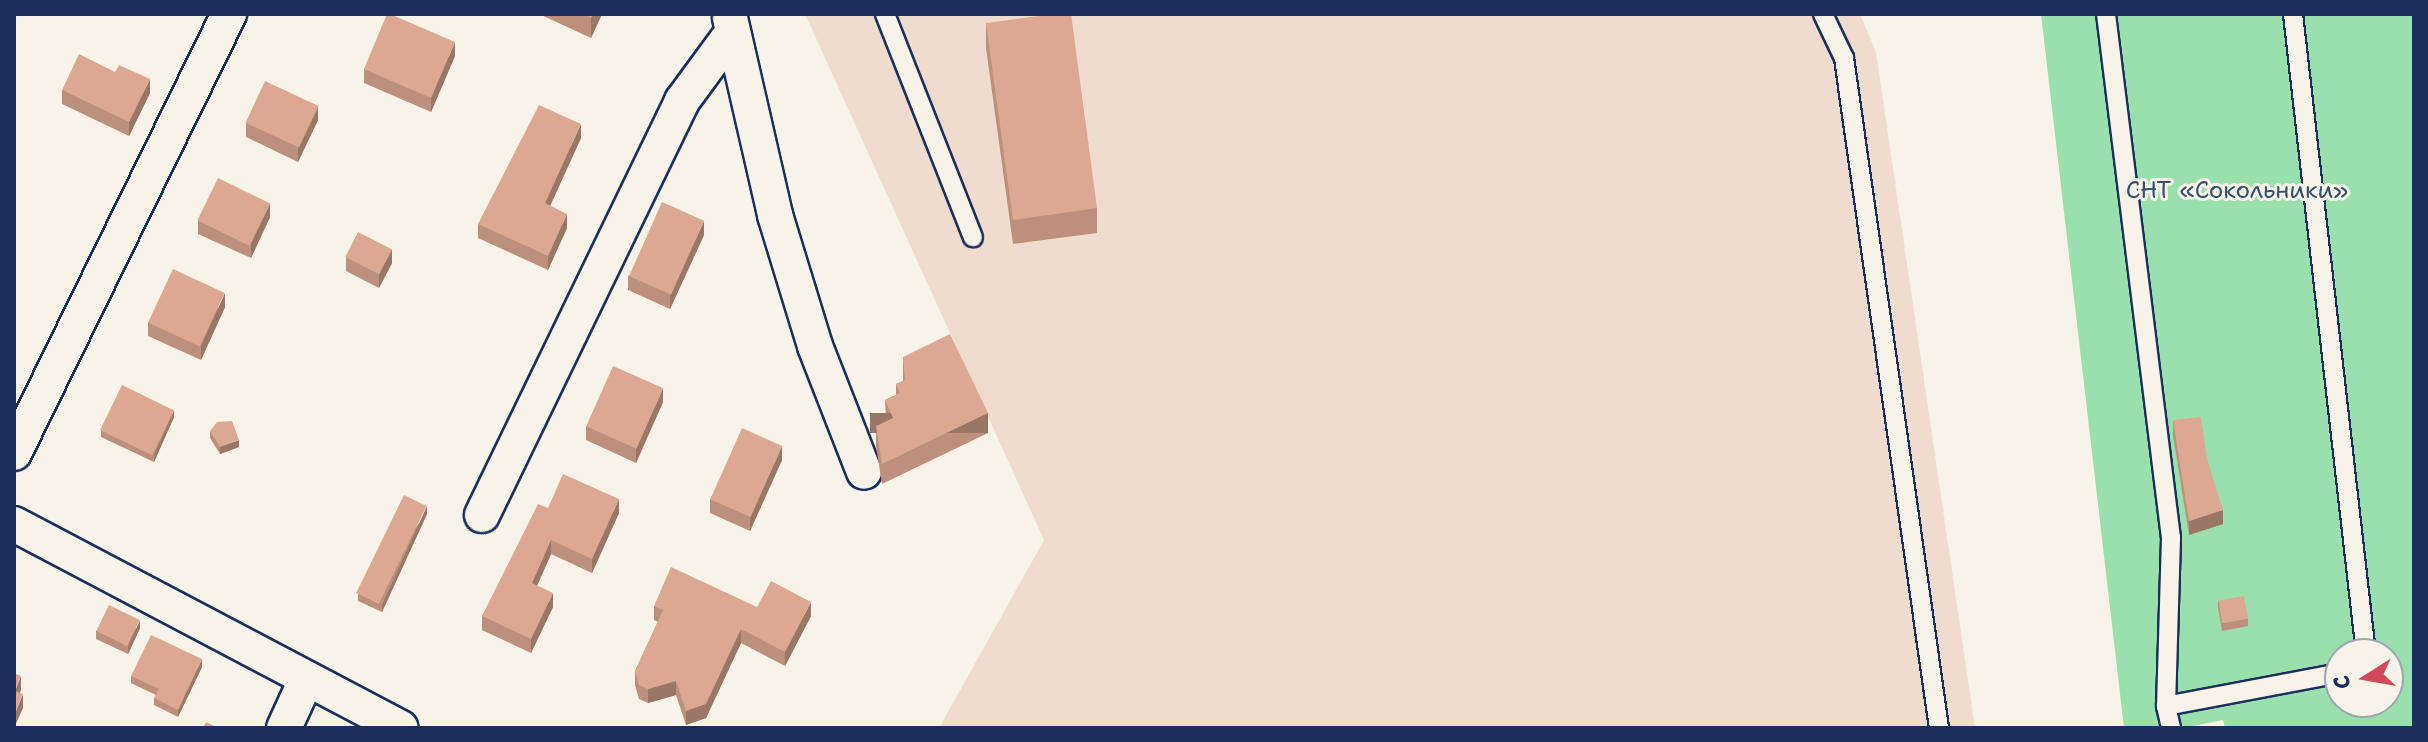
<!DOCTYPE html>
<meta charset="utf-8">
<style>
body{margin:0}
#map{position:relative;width:2428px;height:742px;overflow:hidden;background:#f7f3e8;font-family:"Shantell Sans",sans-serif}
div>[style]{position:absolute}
.built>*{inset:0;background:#efdcce}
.green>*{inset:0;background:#9ae0ad}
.roads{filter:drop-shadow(2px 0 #1b2f5e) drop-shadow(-2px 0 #1b2f5e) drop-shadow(0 2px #1b2f5e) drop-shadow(0 -2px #1b2f5e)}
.service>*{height:18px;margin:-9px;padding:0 9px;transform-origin:9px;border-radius:9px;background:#f7f3e8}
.minor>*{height:34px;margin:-17px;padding:0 17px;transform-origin:17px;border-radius:17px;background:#f7f3e8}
.wall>*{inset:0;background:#bd907d}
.shaded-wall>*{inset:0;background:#9a7666;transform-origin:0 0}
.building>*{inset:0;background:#dca891;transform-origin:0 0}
span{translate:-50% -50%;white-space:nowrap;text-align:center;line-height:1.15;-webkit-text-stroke:6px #f7f3e8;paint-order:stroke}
.park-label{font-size:24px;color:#34526e}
.frame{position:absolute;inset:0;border:16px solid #1b2f5e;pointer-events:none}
.north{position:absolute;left:2324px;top:638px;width:80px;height:80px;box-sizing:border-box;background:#f7f3e8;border:2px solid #9fa5b1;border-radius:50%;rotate:259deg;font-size:22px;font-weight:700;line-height:32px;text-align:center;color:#1b2f5e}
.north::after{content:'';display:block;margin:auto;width:28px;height:36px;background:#d1495b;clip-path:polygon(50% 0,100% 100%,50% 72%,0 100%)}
</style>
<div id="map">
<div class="built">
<div style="clip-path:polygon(805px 14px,1860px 14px,1876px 52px,1975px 728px,939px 728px,1044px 540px)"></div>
</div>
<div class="green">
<div style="clip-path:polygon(evenodd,2041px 14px,2414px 14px,2414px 728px,2225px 728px,2223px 720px,2183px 728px,2124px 728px,2041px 14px,2340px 654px,2388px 654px,2388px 702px,2340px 702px,2340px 654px)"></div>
</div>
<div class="roads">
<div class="service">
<div style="left:885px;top:14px;width:240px;rotate:68.5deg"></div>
<div style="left:1823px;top:14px;width:49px;rotate:64.5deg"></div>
<div style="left:1844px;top:58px;width:677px;rotate:81.93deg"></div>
<div style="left:2106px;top:14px;width:528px;rotate:82.93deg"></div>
<div style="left:2171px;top:538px;width:168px;rotate:91.7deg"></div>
<div style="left:2166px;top:706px;width:23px;rotate:77deg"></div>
<div style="left:2293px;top:14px;width:644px;rotate:83.49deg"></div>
<div style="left:2166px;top:706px;width:177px;rotate:-10.7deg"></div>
</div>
<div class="minor">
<div style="left:730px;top:18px;width:202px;rotate:77.1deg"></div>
<div style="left:775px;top:215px;width:137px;rotate:73deg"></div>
<div style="left:815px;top:346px;width:135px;rotate:68.7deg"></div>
<div style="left:14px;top:453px;width:489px;rotate:-63.9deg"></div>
<div style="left:482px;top:515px;width:460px;rotate:-64.2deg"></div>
<div style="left:682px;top:101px;width:84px;rotate:-53.7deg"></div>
<div style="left:14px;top:524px;width:437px;rotate:27.8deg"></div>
<div style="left:284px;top:728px;width:53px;rotate:-65.4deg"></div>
</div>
</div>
<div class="wall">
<div style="clip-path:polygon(539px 14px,602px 14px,591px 38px)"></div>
<div style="clip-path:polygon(986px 23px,1097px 208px,1097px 233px,1013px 244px,986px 48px)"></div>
<div style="clip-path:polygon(455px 56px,431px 112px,364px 83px,364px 69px)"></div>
<div style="clip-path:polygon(62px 90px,150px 93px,129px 136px,62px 104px)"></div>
<div style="clip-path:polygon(318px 120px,298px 162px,246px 137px,246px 123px)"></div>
<div style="clip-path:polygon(581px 138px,550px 206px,567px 228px,548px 270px,478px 238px,478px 224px)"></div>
<div style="clip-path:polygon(270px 217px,251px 258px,198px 234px,198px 220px)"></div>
<div style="clip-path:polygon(704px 235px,670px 309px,628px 290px,628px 276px)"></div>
<div style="clip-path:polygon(346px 257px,392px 263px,379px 288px,346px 271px)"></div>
<div style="clip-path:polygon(225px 307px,201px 360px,148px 336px,148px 322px)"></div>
<div style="clip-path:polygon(903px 357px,988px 433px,882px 484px,876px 446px,876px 426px,886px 422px,885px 400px,896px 395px,896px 384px,903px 381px)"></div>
<div style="clip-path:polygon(663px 402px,636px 463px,586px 440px,586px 426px)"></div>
<div style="clip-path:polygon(174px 417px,154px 462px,101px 437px,101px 430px)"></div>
<div style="clip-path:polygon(2173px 420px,2207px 459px,2223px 524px,2189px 535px,2173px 435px)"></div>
<div style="clip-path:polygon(210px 431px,239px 447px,220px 454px,210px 438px)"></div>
<div style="clip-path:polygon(782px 460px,750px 531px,710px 513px,710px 499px)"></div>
<div style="clip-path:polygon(548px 508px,619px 513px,592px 573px,551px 554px,537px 586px,553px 607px,531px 653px,482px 630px,482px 616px)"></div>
<div style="clip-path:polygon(427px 514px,382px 612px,358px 601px,358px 594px)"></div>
<div style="clip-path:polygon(2218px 601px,2248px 619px,2248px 626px,2222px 631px,2218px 608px)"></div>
<div style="clip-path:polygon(654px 606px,757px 607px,811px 616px,785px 666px,741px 643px,706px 718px,686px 725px,676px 695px,648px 703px,639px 699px,635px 685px,635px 671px,658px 622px,654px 620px)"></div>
<div style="clip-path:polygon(140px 628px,128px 654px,96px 639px,96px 631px)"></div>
<div style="clip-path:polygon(202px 667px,178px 717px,154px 705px,154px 698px,156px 695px,131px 683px,131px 676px)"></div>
</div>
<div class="shaded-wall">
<div style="clip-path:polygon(593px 14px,602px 14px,591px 38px,591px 18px)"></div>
<div style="clip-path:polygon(455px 42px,455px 56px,431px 112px,431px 98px)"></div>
<div style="clip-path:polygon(150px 79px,150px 93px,129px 136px,129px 122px)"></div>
<div style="clip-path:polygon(318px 106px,318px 120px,298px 162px,298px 147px)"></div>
<div style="clip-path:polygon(581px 124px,581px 138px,545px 217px,545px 203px)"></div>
<div style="clip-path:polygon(270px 203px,270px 217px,251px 258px,251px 244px)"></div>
<div style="clip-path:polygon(567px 214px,567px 228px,548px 270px,548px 256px)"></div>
<div style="clip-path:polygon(704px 221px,704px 235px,670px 309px,670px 295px)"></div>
<div style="clip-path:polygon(392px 249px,392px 263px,379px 288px,379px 274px)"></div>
<div style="clip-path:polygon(225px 293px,225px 307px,201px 360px,201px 346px)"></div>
<div style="clip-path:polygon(663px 388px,663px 402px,636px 463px,636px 449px)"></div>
<div style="clip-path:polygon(174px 410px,174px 417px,154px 462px,154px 455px)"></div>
<div style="left:988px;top:413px;width:20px;height:118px;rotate:90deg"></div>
<div style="clip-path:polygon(239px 440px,239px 447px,220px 454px,220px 447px)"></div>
<div style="clip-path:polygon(782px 446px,782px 460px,750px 531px,750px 517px)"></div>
<div style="clip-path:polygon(619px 499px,619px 513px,592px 573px,592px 559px)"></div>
<div style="clip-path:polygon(427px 506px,427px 514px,382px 612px,382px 605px)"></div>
<div style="clip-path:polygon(2223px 510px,2223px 524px,2189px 535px,2189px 521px)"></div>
<div style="clip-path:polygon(551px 540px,551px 554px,532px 597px,532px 583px)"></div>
<div style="clip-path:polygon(553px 593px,553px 607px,531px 653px,531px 639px)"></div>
<div style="clip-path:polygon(811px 602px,811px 616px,785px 666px,785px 652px)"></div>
<div style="clip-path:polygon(140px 620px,140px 628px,128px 654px,128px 647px)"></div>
<div style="clip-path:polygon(741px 629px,741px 643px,706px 718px,686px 725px,686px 711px)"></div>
<div style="clip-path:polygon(202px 659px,202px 667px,178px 717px,178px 710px)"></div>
<div style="clip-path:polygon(21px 676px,21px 690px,15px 705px,15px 691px)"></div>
<div style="clip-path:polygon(676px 681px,676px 695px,648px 703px,648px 689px)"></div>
<div style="clip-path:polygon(23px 694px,23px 708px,14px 728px,14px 716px)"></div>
</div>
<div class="building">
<div style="clip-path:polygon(387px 14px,390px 14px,455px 42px,431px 98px,364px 69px)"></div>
<div style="clip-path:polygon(583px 14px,593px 14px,591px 18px)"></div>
<div style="clip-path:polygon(1054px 14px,1071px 14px,1097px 208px,1013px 220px,986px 23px)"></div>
<div style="clip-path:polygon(79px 54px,115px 72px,119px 65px,150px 79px,129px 122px,62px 90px)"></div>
<div style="left:265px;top:81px;width:59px;height:46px;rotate:25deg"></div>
<div style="clip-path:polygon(539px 105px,581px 124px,545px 203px,567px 214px,548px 256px,478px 224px)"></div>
<div style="left:218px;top:178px;width:58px;height:47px;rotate:26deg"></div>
<div style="left:662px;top:202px;width:46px;height:81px;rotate:24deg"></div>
<div style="left:358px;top:232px;width:38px;height:28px;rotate:27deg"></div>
<div style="left:173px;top:269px;width:57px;height:59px;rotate:25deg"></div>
<div style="clip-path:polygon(950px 334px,988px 413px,882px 464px,876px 426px,893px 418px,885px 400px,900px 393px,896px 384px,905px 380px,903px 357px)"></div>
<div style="left:613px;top:366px;width:55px;height:66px;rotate:24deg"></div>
<div style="left:122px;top:385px;width:58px;height:50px;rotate:26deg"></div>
<div style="clip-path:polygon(2201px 417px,2207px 459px,2223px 510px,2189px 521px,2173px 420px)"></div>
<div style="clip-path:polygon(232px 421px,239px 440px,220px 447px,210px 431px,217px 422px)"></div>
<div style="left:742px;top:428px;width:44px;height:78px;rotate:24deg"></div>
<div style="clip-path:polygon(563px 474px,619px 499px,592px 559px,551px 540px,532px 583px,553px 593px,531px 639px,482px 616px,538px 504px,548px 508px)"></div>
<div style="left:404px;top:495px;width:25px;height:109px;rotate:26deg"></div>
<div style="clip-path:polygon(671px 567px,757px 607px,771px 581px,811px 602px,785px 652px,741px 629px,706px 704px,686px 711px,676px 681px,648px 689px,639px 685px,635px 671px,663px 610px,654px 606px)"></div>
<div style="left:2244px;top:596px;width:23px;height:26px;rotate:80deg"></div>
<div style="left:109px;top:605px;width:34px;height:29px;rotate:26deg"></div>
<div style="clip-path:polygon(151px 635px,202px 659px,178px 710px,154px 698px,159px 689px,131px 676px)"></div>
<div style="clip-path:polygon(14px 673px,21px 676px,15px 691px,23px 694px,14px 716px)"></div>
<div style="clip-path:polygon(206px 722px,218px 728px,203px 728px)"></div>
</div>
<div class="park-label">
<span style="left:2237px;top:191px">СНТ «Сокольники»</span>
</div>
<div class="frame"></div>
<div class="north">С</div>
</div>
